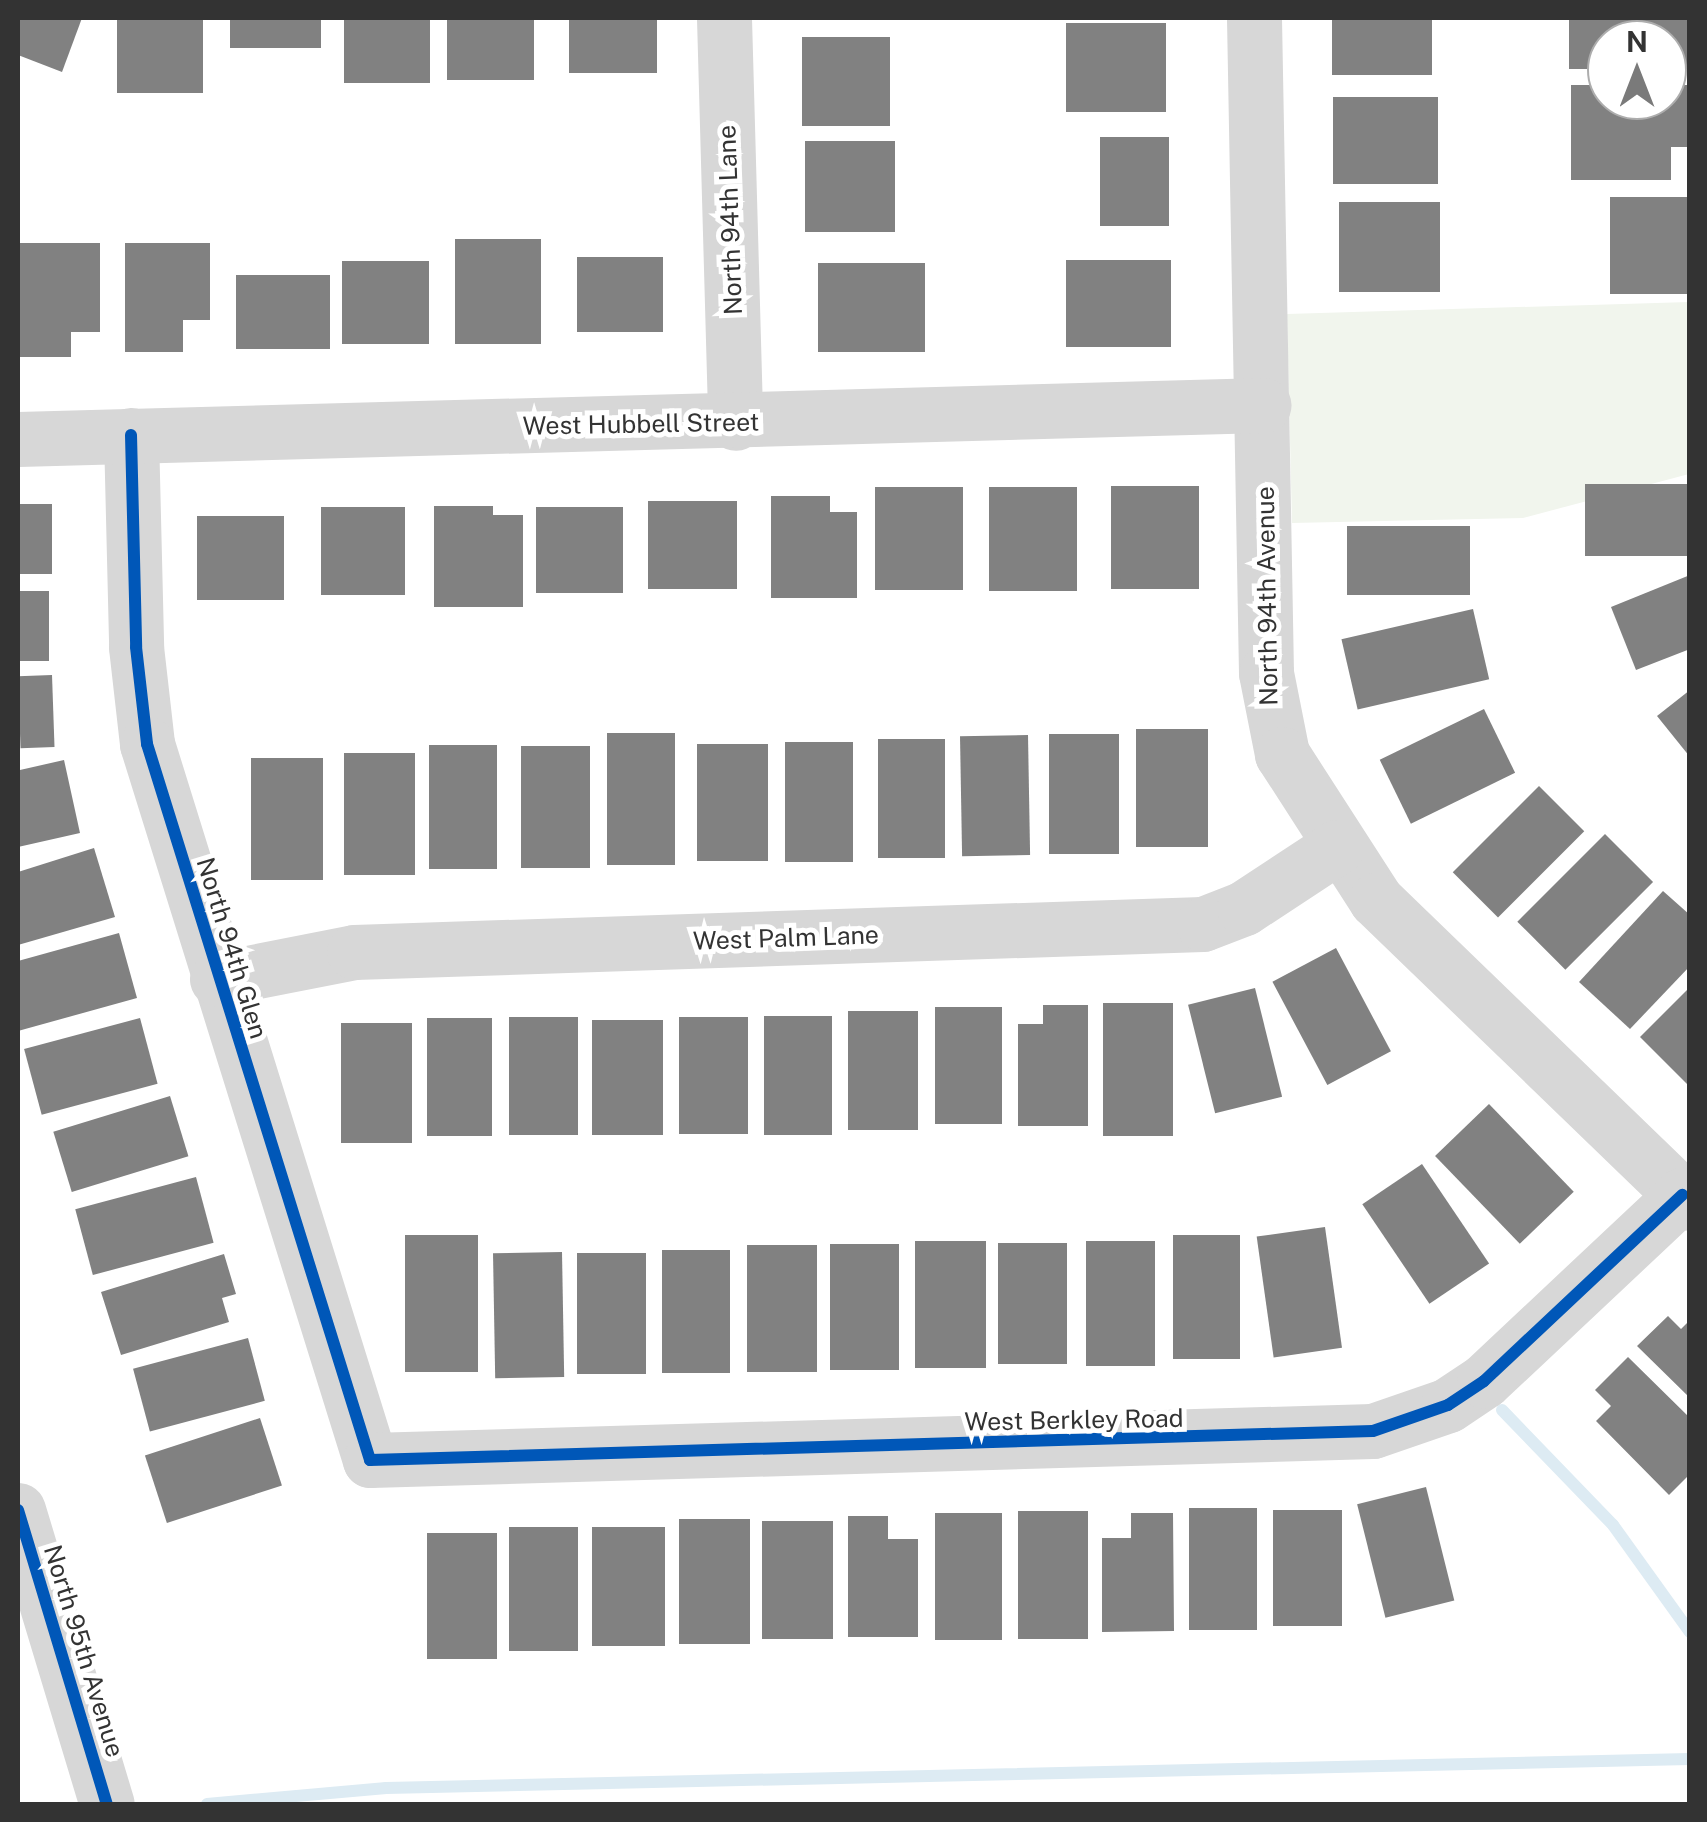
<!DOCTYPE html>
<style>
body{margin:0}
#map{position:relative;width:1707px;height:1822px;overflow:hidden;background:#fff;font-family:"Public Sans",sans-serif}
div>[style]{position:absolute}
.green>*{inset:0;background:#f1f5ed}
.stream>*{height:12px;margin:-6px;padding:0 6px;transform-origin:6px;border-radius:6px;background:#ddebf3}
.building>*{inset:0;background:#818181;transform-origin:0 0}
.minor>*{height:55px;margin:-27.5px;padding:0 27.5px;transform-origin:27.5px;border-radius:27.5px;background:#d7d7d7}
.cycleway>*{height:12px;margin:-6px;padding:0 6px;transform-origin:6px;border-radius:6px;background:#0057b8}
span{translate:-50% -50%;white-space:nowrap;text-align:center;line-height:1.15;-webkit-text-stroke:10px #fff;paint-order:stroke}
.street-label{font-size:25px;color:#333}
.frame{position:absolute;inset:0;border:20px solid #333;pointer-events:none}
.north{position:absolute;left:1587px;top:20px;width:100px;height:100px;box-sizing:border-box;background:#fff;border:2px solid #adadad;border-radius:50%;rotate:0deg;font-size:28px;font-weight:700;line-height:40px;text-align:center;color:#333}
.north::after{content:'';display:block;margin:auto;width:35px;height:45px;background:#7a7a7a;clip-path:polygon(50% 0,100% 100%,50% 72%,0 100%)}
</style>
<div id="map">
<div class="green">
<div style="clip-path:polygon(1689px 302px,1689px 474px,1523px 518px,1292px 523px,1287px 314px)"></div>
</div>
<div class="stream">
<div style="left:1502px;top:1410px;width:160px;rotate:46deg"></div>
<div style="left:1613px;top:1525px;width:132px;rotate:54.3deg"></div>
<div style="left:207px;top:1804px;width:180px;rotate:-5.1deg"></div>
<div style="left:386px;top:1788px;width:1304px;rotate:-1.27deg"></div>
</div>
<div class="building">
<div style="clip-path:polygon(18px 18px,82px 18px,62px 72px,18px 55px)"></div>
<div style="left:117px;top:18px;width:86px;height:75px"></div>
<div style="left:230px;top:18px;width:91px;height:30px"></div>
<div style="left:344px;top:18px;width:86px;height:65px"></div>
<div style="left:447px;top:18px;width:87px;height:62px"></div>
<div style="left:569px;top:18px;width:88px;height:55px"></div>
<div style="left:1332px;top:18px;width:100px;height:57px"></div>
<div style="clip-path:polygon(1569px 18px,1690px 18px,1690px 69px,1667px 69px,1667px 40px,1607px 40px,1607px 69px,1569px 69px)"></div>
<div style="left:1066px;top:23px;width:100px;height:89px"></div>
<div style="left:802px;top:37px;width:88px;height:89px"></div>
<div style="clip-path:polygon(1571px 85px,1607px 85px,1607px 100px,1667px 100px,1667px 85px,1690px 85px,1690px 147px,1671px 147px,1671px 180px,1571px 180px)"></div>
<div style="left:1333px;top:97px;width:105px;height:87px"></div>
<div style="left:1100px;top:137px;width:69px;height:89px"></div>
<div style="left:805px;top:141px;width:90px;height:91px"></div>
<div style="left:1610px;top:197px;width:80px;height:97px"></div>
<div style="left:1339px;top:202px;width:101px;height:90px"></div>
<div style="left:455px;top:239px;width:86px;height:105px"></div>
<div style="clip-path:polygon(18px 243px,100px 243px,100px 332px,71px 332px,71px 357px,18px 357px)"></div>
<div style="clip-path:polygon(125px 243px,210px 243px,210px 320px,183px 320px,183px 352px,125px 352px)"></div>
<div style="left:577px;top:257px;width:86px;height:75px"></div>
<div style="left:1066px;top:260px;width:105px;height:87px"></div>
<div style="left:342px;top:261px;width:87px;height:83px"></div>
<div style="left:818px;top:263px;width:107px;height:89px"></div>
<div style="left:236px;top:275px;width:94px;height:74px"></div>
<div style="left:1690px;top:484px;width:72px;height:105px;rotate:90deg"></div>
<div style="left:1111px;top:486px;width:88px;height:103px"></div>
<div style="left:875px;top:487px;width:88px;height:103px"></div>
<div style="left:989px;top:487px;width:88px;height:104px"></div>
<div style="clip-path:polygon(771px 496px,830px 496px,830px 512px,857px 512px,857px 598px,771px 598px)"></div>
<div style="left:648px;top:501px;width:89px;height:88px"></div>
<div style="left:18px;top:504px;width:34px;height:70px"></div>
<div style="clip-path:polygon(434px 506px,493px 506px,493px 515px,523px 515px,523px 607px,434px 607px)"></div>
<div style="left:321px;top:507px;width:84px;height:88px"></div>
<div style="left:536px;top:507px;width:87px;height:86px"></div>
<div style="left:197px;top:516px;width:87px;height:84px"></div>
<div style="left:1347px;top:526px;width:123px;height:69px"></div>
<div style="clip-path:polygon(1690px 575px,1690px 649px,1636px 670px,1611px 607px)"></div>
<div style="left:18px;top:591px;width:31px;height:70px"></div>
<div style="left:1473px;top:609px;width:72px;height:135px;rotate:77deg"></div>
<div style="left:52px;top:675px;width:72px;height:34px;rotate:88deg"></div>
<div style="clip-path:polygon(1690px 690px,1690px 757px,1657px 716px)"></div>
<div style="left:1484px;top:709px;width:71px;height:116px;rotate:64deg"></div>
<div style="left:1136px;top:729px;width:72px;height:118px"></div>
<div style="left:607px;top:733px;width:68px;height:132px"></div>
<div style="left:1049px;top:734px;width:70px;height:120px"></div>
<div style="left:1028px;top:735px;width:120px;height:68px;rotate:89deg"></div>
<div style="left:878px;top:739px;width:67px;height:119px"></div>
<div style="left:785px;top:742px;width:68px;height:120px"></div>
<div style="left:697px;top:744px;width:71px;height:117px"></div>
<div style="left:429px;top:745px;width:68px;height:124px"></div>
<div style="left:590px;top:746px;width:122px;height:69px;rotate:90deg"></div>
<div style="left:344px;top:753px;width:71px;height:122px"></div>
<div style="left:251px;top:758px;width:72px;height:122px"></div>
<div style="clip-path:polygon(64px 760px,80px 833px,18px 847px,20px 770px)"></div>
<div style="left:1539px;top:786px;width:64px;height:122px;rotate:45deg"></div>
<div style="left:1605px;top:834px;width:68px;height:124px;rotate:45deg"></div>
<div style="clip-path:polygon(94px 848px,115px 917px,18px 945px,18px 872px)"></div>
<div style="clip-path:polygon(1663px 891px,1690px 915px,1690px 966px,1630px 1029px,1579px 982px)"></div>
<div style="clip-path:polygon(119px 933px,137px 998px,18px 1031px,18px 961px)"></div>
<div style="left:1336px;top:948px;width:117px;height:72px;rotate:62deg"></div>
<div style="clip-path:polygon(1690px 987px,1690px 1087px,1640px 1037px)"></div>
<div style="left:1255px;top:988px;width:112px;height:69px;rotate:76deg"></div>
<div style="left:1103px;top:1003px;width:70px;height:133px"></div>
<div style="clip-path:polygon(1043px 1005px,1088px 1005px,1088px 1126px,1018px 1126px,1018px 1024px,1043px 1024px)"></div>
<div style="left:935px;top:1007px;width:67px;height:117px"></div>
<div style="left:848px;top:1011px;width:70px;height:119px"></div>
<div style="left:764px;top:1016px;width:68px;height:119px"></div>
<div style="left:509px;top:1017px;width:69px;height:118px"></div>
<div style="left:679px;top:1017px;width:69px;height:117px"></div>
<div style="left:140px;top:1018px;width:68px;height:120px;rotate:75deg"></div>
<div style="left:427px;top:1018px;width:65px;height:118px"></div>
<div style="left:592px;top:1020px;width:71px;height:115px"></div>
<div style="left:341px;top:1023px;width:71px;height:120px"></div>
<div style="left:170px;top:1096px;width:63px;height:122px;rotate:73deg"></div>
<div style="left:1489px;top:1104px;width:122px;height:75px;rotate:46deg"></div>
<div style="left:1422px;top:1164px;width:120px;height:72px;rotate:56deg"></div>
<div style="left:196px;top:1177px;width:68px;height:125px;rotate:75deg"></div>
<div style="left:1325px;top:1227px;width:122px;height:69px;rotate:82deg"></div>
<div style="left:405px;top:1235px;width:73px;height:137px"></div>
<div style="left:1173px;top:1235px;width:67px;height:124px"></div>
<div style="left:915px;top:1241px;width:71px;height:127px"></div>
<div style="left:1086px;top:1241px;width:69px;height:125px"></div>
<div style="left:998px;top:1243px;width:69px;height:121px"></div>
<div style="left:830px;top:1244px;width:69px;height:126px"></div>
<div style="left:747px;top:1245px;width:70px;height:127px"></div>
<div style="left:662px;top:1250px;width:68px;height:123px"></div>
<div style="left:562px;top:1252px;width:125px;height:69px;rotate:89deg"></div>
<div style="left:577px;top:1253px;width:69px;height:121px"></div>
<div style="clip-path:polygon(224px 1254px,236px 1294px,222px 1298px,229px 1322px,121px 1355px,101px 1292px)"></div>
<div style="clip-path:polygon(1668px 1316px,1681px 1329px,1690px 1320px,1690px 1398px,1637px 1346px)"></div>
<div style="left:248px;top:1338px;width:65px;height:119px;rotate:75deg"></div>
<div style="clip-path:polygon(1628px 1357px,1690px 1418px,1690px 1474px,1669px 1495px,1596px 1421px,1611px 1406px,1595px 1390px)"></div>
<div style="left:260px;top:1418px;width:71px;height:121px;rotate:72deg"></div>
<div style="left:1426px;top:1487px;width:117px;height:71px;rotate:76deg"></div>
<div style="left:1189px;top:1508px;width:68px;height:122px"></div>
<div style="left:1273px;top:1510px;width:69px;height:116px"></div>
<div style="left:1018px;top:1511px;width:70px;height:128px"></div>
<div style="left:935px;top:1513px;width:67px;height:127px"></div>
<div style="clip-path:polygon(1131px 1513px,1173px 1513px,1174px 1631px,1102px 1632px,1102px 1538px,1131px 1538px)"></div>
<div style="clip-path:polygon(848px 1516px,888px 1516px,888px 1539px,918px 1539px,918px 1637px,848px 1637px)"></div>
<div style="left:679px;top:1519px;width:71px;height:125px"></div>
<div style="left:762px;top:1521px;width:71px;height:118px"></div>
<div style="left:509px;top:1527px;width:69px;height:124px"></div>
<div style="left:592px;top:1527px;width:73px;height:119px"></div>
<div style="left:427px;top:1533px;width:70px;height:126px"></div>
</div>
<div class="minor">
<div style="left:724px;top:18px;width:405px;rotate:88.4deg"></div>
<div style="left:1254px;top:18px;width:655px;rotate:88.95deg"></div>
<div style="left:1266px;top:673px;width:83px;rotate:78.8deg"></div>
<div style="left:1282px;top:754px;width:174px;rotate:57.2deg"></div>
<div style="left:1376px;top:900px;width:436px;rotate:44deg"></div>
<div style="left:131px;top:435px;width:212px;rotate:88.6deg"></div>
<div style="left:136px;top:647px;width:98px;rotate:83.5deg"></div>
<div style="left:147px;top:744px;width:750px;rotate:72.7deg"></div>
<div style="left:370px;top:1460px;width:1003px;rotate:-1.66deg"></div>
<div style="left:1373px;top:1431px;width:79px;rotate:-19.1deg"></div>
<div style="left:1448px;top:1405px;width:43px;rotate:-33.7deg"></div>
<div style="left:1484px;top:1381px;width:272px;rotate:-43.2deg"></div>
<div style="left:18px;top:439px;width:1246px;rotate:-1.56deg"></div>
<div style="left:217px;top:979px;width:140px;rotate:-11.1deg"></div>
<div style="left:354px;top:952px;width:849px;rotate:-1.89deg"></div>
<div style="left:1203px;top:924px;width:44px;rotate:-21.3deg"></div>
<div style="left:1244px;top:908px;width:111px;rotate:-33.3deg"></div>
<div style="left:18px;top:1510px;width:307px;rotate:73.2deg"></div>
</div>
<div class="cycleway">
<div style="left:131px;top:435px;width:212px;rotate:88.6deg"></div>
<div style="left:136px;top:647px;width:98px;rotate:83.5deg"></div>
<div style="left:147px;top:744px;width:750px;rotate:72.7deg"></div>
<div style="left:370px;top:1460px;width:1003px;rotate:-1.66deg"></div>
<div style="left:1373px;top:1431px;width:79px;rotate:-19.1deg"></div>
<div style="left:1448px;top:1405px;width:43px;rotate:-33.7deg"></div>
<div style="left:1484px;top:1381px;width:272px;rotate:-43.2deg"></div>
<div style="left:18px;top:1510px;width:307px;rotate:73.2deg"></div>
</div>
<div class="street-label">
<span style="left:730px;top:220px;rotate:-92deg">North 94th Lane</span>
<span style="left:641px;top:424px;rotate:-1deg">West Hubbell Street</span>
<span style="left:1267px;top:596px;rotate:-91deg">North 94th Avenue</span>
<span style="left:786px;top:938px;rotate:-2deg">West Palm Lane</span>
<span style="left:232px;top:948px;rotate:73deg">North 94th Glen</span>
<span style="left:1074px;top:1420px;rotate:-1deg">West Berkley Road</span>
<span style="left:84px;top:1651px;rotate:73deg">North 95th Avenue</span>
</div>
<div class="frame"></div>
<div class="north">N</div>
</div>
